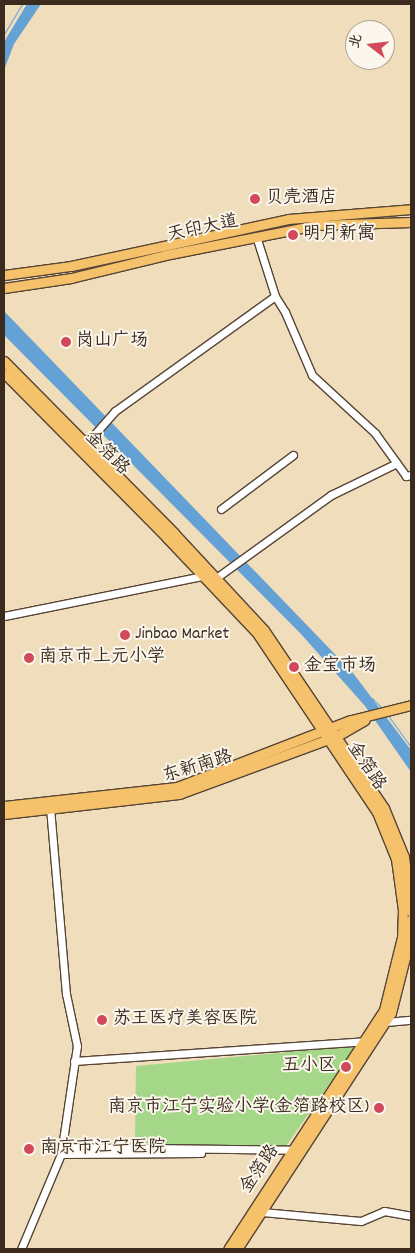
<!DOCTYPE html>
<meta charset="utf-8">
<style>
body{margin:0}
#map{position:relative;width:415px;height:1253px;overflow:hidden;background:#efddbc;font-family:Dekko,"LXGW WenKai TC",sans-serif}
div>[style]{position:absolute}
.green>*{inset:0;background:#a4d787}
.water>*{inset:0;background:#64a1d5}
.stream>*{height:1px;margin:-0.5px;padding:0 0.5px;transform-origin:0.5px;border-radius:0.5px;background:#64a1d5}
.roads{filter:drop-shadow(1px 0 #564536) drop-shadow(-1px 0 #564536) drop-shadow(0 1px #564536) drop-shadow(0 -1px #564536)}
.minor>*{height:7px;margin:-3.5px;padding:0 3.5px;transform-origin:3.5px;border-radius:3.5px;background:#fff}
.major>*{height:9px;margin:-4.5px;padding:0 4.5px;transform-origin:4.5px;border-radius:4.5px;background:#f5c16b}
.dots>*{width:14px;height:14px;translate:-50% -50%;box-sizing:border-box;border:2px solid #fbf7ec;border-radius:50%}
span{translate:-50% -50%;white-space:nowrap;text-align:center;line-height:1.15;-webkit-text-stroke:4px #fbf7ec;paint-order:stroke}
.poi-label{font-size:18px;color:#3b2a1e}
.left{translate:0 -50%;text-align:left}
.right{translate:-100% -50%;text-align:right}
.street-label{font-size:18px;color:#3b2a1e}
.frame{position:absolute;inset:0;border:5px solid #3b2a1e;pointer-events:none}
.north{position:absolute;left:345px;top:20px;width:50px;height:50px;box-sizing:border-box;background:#fbf7ec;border:1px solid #aea59a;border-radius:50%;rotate:286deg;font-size:14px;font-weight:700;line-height:20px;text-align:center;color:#3b2a1e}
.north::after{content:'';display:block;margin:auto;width:18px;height:22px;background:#d1495b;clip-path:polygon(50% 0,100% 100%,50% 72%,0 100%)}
</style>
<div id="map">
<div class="green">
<div style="clip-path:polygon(356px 1046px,286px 1146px,135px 1145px,136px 1066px)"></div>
</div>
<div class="water">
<div style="clip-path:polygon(27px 4px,41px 4px,14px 44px,4px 70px,4px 42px)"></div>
<div style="clip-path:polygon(4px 311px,353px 673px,411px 750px,411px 772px,365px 706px,301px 634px,4px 335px)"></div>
</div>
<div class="stream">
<div style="left:4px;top:34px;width:35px;rotate:-59deg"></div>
<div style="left:162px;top:493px;width:48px;rotate:45deg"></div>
<div style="left:372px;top:698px;width:13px;rotate:45deg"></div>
<div style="left:387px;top:714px;width:41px;rotate:54deg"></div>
</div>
<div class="roads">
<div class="minor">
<div style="left:256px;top:236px;width:63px;rotate:72.4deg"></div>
<div style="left:275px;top:296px;width:19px;rotate:58deg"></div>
<div style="left:285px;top:312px;width:69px;rotate:66.8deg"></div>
<div style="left:312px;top:375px;width:86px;rotate:42.6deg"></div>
<div style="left:375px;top:433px;width:53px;rotate:54.2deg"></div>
<div style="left:406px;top:476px;width:5px;rotate:-11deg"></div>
<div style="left:85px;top:445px;width:45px;rotate:-48.6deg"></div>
<div style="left:115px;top:411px;width:197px;rotate:-35.7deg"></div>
<div style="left:221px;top:509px;width:90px;rotate:-36.9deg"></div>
<div style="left:216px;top:578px;width:142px;rotate:-35.8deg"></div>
<div style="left:331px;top:495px;width:73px;rotate:-25.9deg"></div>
<div style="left:4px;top:616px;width:203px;rotate:-11.4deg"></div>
<div style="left:386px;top:1022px;width:25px;rotate:-5deg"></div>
<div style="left:74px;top:1061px;width:291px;rotate:-3.9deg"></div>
<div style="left:62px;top:1147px;width:233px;rotate:0.7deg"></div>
<div style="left:61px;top:1154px;width:140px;rotate:-0.4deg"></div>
<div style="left:262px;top:1212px;width:99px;rotate:5.2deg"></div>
<div style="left:361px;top:1221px;width:25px;rotate:-23deg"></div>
<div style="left:384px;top:1211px;width:27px;rotate:10deg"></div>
<div style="left:21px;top:1249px;width:103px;rotate:-67.2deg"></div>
<div style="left:61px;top:1154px;width:109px;rotate:-81.6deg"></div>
<div style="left:77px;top:1046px;width:53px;rotate:-101.9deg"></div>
<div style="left:66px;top:994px;width:186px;rotate:-94.9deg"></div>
</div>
<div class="major">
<div style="left:4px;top:275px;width:68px;rotate:-7.7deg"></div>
<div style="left:71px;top:266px;width:222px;rotate:-12.2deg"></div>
<div style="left:288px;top:219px;width:123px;rotate:-4.6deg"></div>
<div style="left:4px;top:288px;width:68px;rotate:-8.5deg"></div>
<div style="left:71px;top:278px;width:97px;rotate:-13.7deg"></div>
<div style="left:165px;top:255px;width:154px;rotate:-11.2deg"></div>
<div style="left:316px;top:225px;width:95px;rotate:-1.8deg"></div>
<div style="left:4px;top:361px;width:242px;rotate:45.3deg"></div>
<div style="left:174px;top:533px;width:132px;rotate:47.1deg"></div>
<div style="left:264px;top:630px;width:215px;rotate:56deg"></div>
<div style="left:384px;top:808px;width:53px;rotate:67.8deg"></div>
<div style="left:404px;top:857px;width:55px;rotate:82.7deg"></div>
<div style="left:4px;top:373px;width:232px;rotate:45.3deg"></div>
<div style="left:167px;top:538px;width:131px;rotate:46.5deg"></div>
<div style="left:257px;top:633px;width:216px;rotate:56.2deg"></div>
<div style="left:377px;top:812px;width:51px;rotate:68deg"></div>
<div style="left:396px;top:859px;width:51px;rotate:82.2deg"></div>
<div style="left:403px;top:910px;width:27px;rotate:92deg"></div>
<div style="left:402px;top:937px;width:75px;rotate:103.9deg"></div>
<div style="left:384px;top:1010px;width:285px;rotate:123.1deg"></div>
<div style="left:4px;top:806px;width:174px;rotate:-6.3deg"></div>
<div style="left:177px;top:787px;width:186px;rotate:-21.1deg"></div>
<div style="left:351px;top:720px;width:62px;rotate:-14deg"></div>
<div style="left:4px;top:814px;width:176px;rotate:-6.5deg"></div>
<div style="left:179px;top:794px;width:168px;rotate:-20.2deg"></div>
<div style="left:337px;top:736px;width:32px;rotate:-30deg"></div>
<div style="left:237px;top:1249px;width:282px;rotate:-56.9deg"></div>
<div style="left:391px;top:1013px;width:77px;rotate:-75.8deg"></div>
<div style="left:410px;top:938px;width:19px;rotate:-87deg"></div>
</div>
</div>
<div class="dots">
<div style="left:255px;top:199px;background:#d1495b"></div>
<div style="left:293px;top:235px;background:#d1495b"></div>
<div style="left:66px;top:342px;background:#d1495b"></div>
<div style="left:125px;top:635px;background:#d1495b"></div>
<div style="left:29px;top:658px;background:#d1495b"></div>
<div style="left:294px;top:667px;background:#d1495b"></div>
<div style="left:102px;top:1020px;background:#d1495b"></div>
<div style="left:346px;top:1067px;background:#d1495b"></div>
<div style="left:379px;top:1108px;background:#d1495b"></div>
<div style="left:29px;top:1149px;background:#d1495b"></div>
</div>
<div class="poi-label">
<span class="left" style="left:265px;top:199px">贝壳酒店</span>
<span class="left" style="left:303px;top:235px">明月新寓</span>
<span class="left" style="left:76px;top:342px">岗山广场</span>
<span class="left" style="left:135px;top:635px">Jinbao Market</span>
<span class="left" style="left:39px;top:658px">南京市上元小学</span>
<span class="left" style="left:304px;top:667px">金宝市场</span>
<span class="left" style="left:113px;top:1020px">苏王医疗美容医院</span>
<span class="right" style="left:336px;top:1067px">五小区</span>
<span class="right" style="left:369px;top:1108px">南京市江宁实验小学(金箔路校区)</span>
<span class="left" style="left:40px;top:1149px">南京市江宁医院</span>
</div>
<div class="street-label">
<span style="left:203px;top:230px;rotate:-12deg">天印大道</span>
<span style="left:106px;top:454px;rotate:45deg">金箔路</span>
<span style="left:365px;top:767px;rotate:56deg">金箔路</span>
<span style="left:198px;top:768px;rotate:-17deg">东新南路</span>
<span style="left:261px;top:1170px;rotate:-56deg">金箔路</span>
</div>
<div class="frame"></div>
<div class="north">北</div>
</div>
